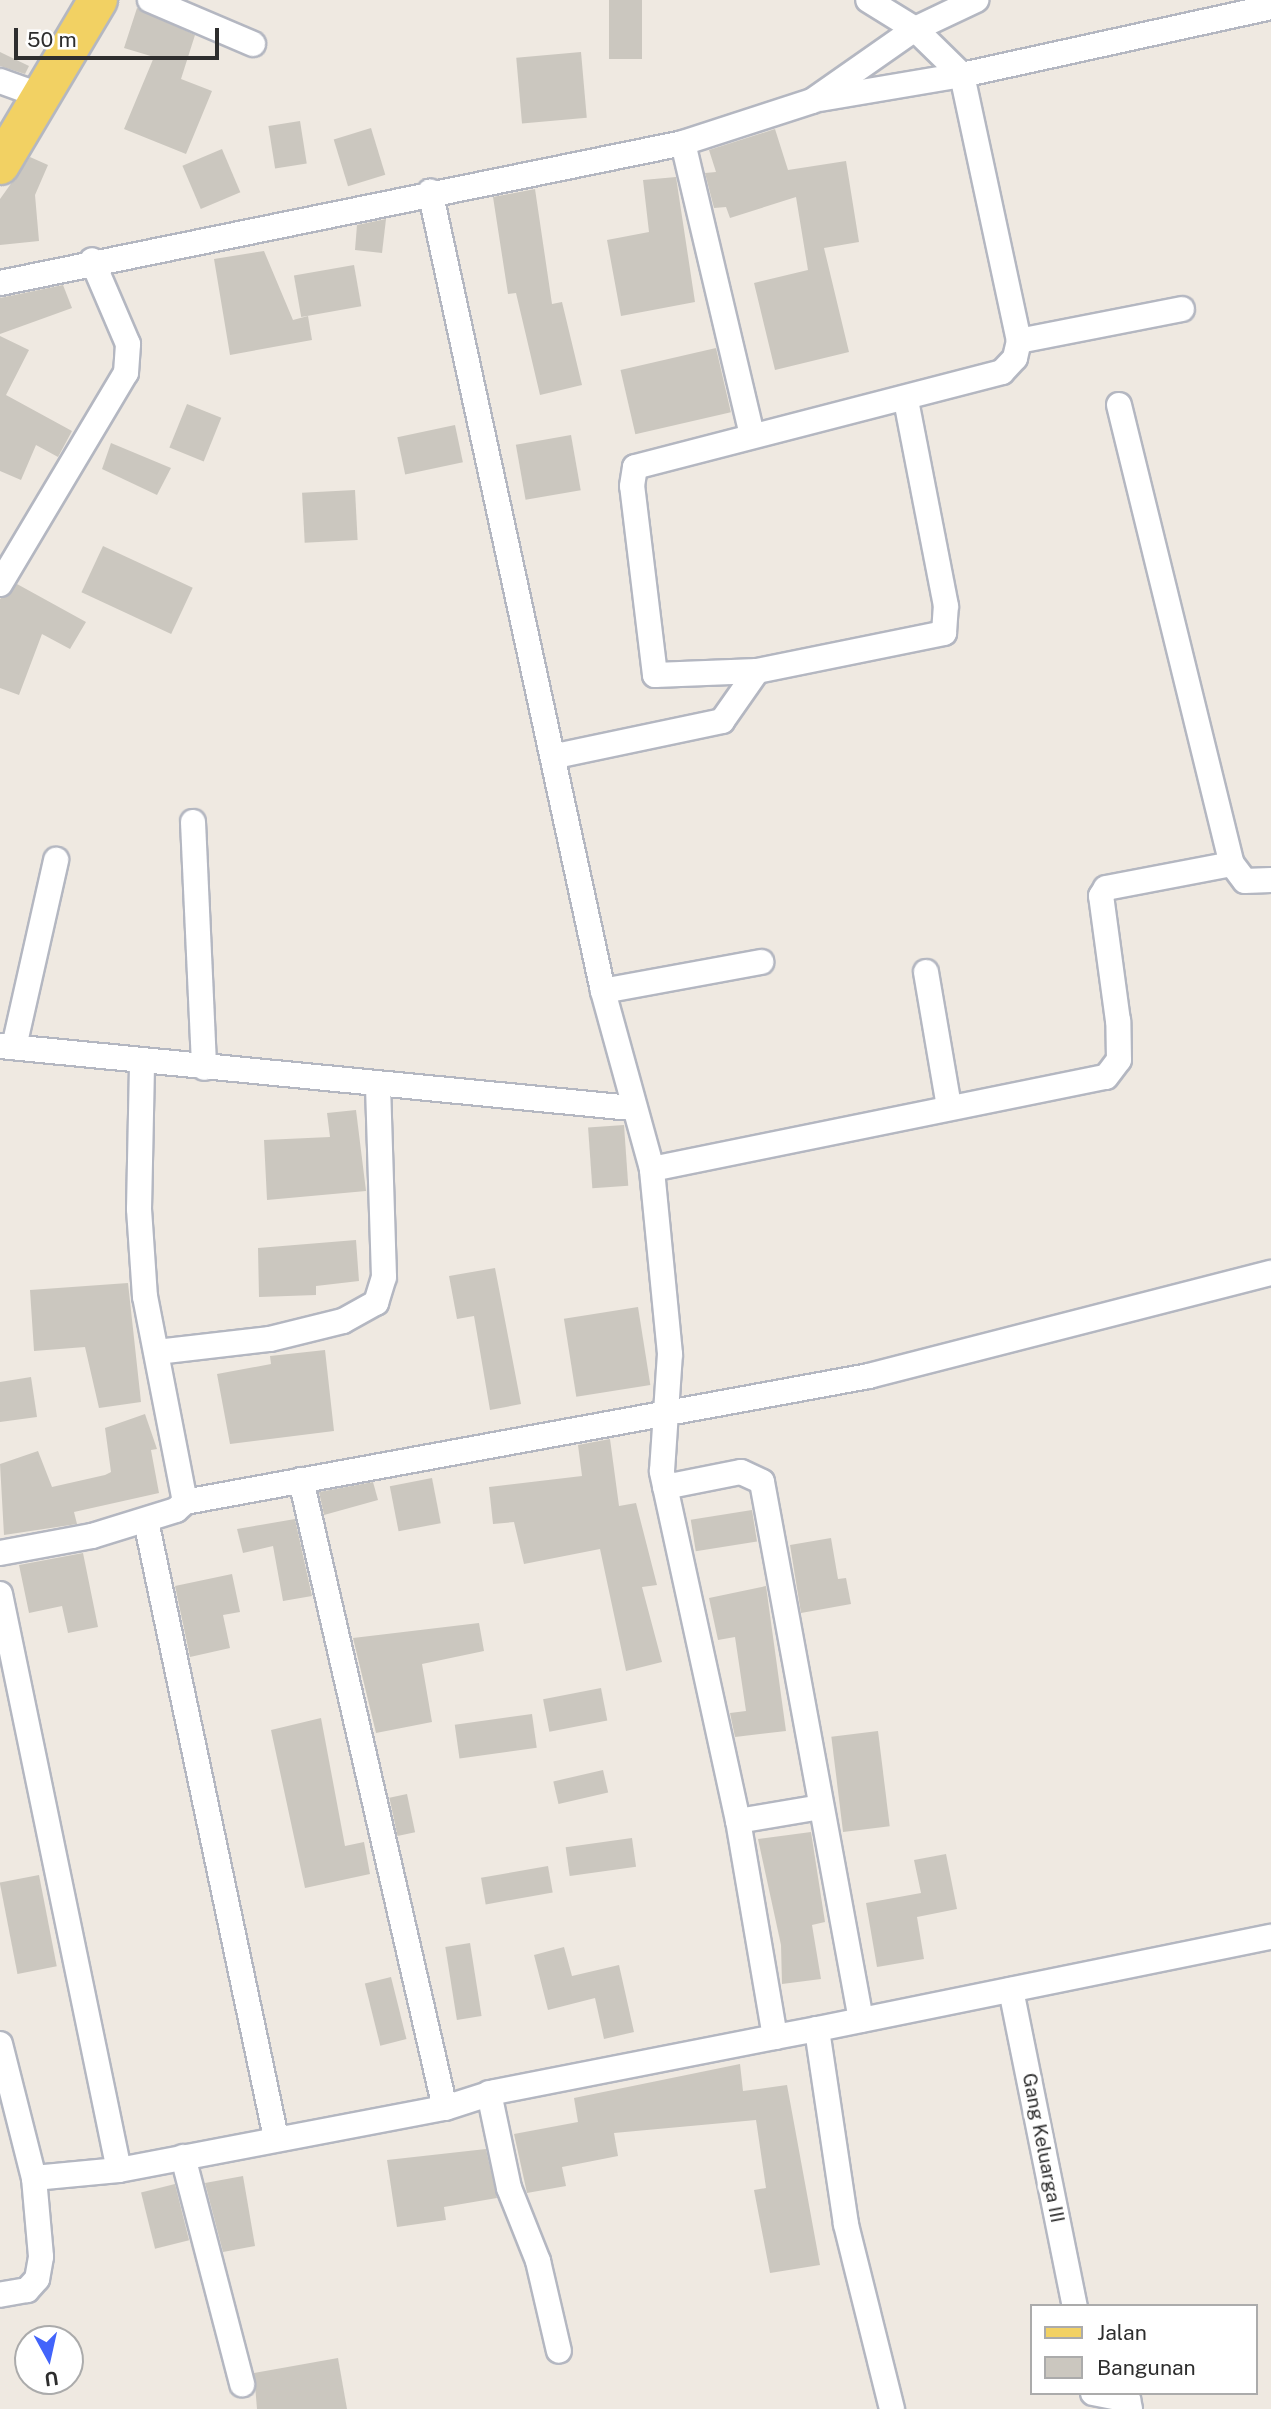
<!DOCTYPE html>
<style>
body{margin:0}
#map{position:relative;width:1271px;height:2409px;overflow:hidden;background:#efe9e1;font-family:"Public Sans",sans-serif}
div>[style]{position:absolute}
.building>*{inset:0;background:#cbc7bf;transform-origin:0 0}
.roads{filter:drop-shadow(2px 0 #b4b7c1) drop-shadow(-2px 0 #b4b7c1) drop-shadow(0 2px #b4b7c1) drop-shadow(0 -2px #b4b7c1)}
.minor>*{height:24px;margin:-12px;padding:0 12px;transform-origin:12px;border-radius:12px;background:#fff}
.primary>*{height:38px;margin:-19px;padding:0 19px;transform-origin:19px;border-radius:19px;background:#f2d163}
span{translate:-50% -50%;white-space:nowrap;text-align:center;line-height:1.15;-webkit-text-stroke:7px #fff;paint-order:stroke}
.street-label{font-size:19px;color:#2e2e2e}
.legend{position:absolute;left:1030px;top:2304px;width:228px;height:91px;box-sizing:border-box;background:#fff;border:2px solid #ababab;margin:0;padding:9px 12px;list-style:none;font-size:21px;color:#2e2e2e}
.legend li{display:flex;align-items:center;gap:14px;height:35px}
.legend b{width:35px;border:2px solid #ababab}
.north{position:absolute;left:14px;top:2325px;width:70px;height:70px;box-sizing:border-box;background:#fff;border:2px solid #ababab;border-radius:50%;rotate:172deg;font-size:19px;font-weight:700;line-height:28px;text-align:center;color:#2e2e2e}
.north::after{content:'';display:block;margin:auto;width:24px;height:32px;background:#4264fb;clip-path:polygon(50% 0,100% 100%,50% 72%,0 100%)}
.scale{position:absolute;left:14px;top:28px;width:205px;height:32px;box-sizing:border-box;border:4px solid #2e2e2e;border-top:0;padding-left:9px;font-size:21px;line-height:24px;white-space:nowrap;color:#2e2e2e;-webkit-text-stroke:5px #fff;paint-order:stroke}
</style>
<div id="map">
<div class="building">
<div style="left:609px;top:0;width:33px;height:59px"></div>
<div style="clip-path:polygon(137px 8px,195px 35px,181px 79px,212px 91px,186px 154px,124px 129px,154px 57px,124px 48px)"></div>
<div style="clip-path:polygon(0 52px,29px 66px,25px 74px,0 66px)"></div>
<div style="left:581px;top:52px;width:66px;height:65px;rotate:85deg"></div>
<div style="left:300px;top:121px;width:43px;height:32px;rotate:81deg"></div>
<div style="left:371px;top:128px;width:49px;height:39px;rotate:73deg"></div>
<div style="clip-path:polygon(775px 129px,788px 170px,846px 161px,859px 242px,824px 248px,849px 352px,775px 370px,754px 283px,808px 270px,796px 197px,730px 218px,726px 207px,714px 208px,705px 173px,716px 172px,709px 150px)"></div>
<div style="left:222px;top:149px;width:47px;height:43px;rotate:67deg"></div>
<div style="clip-path:polygon(30px 157px,48px 165px,35px 195px,39px 241px,0 245px,0 199px)"></div>
<div style="clip-path:polygon(676px 177px,695px 302px,621px 316px,607px 240px,649px 232px,643px 180px)"></div>
<div style="clip-path:polygon(535px 189px,552px 304px,562px 302px,582px 385px,540px 395px,516px 293px,508px 294px,493px 197px)"></div>
<div style="clip-path:polygon(386px 219px,382px 253px,355px 250px,357px 225px)"></div>
<div style="clip-path:polygon(264px 251px,293px 320px,308px 316px,312px 340px,230px 355px,214px 259px)"></div>
<div style="left:354px;top:265px;width:42px;height:61px;rotate:80deg"></div>
<div style="clip-path:polygon(63px 285px,72px 308px,0 334px,0 298px)"></div>
<div style="clip-path:polygon(0 336px,29px 350px,6px 395px,72px 431px,58px 457px,36px 445px,21px 480px,0 471px)"></div>
<div style="left:716px;top:348px;width:66px;height:98px;rotate:77deg"></div>
<div style="left:187px;top:404px;width:37px;height:47px;rotate:22deg"></div>
<div style="left:455px;top:425px;width:38px;height:59px;rotate:78deg"></div>
<div style="left:571px;top:435px;width:56px;height:56px;rotate:80deg"></div>
<div style="clip-path:polygon(111px 443px,171px 468px,157px 495px,102px 469px)"></div>
<div style="left:355px;top:490px;width:50px;height:53px;rotate:87deg"></div>
<div style="left:103px;top:546px;width:99px;height:51px;rotate:25deg"></div>
<div style="clip-path:polygon(17px 584px,86px 622px,70px 649px,42px 634px,19px 695px,0 688px,0 599px)"></div>
<div style="clip-path:polygon(356px 1110px,366px 1191px,267px 1200px,264px 1140px,330px 1137px,327px 1113px)"></div>
<div style="left:624px;top:1125px;width:61px;height:36px;rotate:86deg"></div>
<div style="clip-path:polygon(356px 1240px,359px 1281px,316px 1286px,316px 1295px,259px 1297px,258px 1248px)"></div>
<div style="clip-path:polygon(495px 1268px,521px 1404px,490px 1410px,474px 1316px,457px 1319px,449px 1276px)"></div>
<div style="clip-path:polygon(128px 1283px,141px 1402px,99px 1408px,85px 1347px,34px 1351px,30px 1290px)"></div>
<div style="left:638px;top:1307px;width:79px;height:75px;rotate:81deg"></div>
<div style="clip-path:polygon(325px 1350px,334px 1431px,230px 1444px,217px 1374px,271px 1364px,270px 1356px)"></div>
<div style="clip-path:polygon(31px 1377px,37px 1417px,0 1422px,0 1382px)"></div>
<div style="clip-path:polygon(145px 1414px,157px 1449px,151px 1450px,159px 1493px,74px 1512px,77px 1524px,4px 1535px,0 1464px,38px 1451px,52px 1487px,105px 1475px,111px 1472px,105px 1428px)"></div>
<div style="clip-path:polygon(610px 1439px,619px 1506px,636px 1503px,657px 1585px,642px 1587px,662px 1662px,626px 1671px,600px 1549px,524px 1564px,514px 1522px,493px 1524px,489px 1487px,582px 1476px,578px 1445px)"></div>
<div style="left:432px;top:1478px;width:46px;height:43px;rotate:79deg"></div>
<div style="clip-path:polygon(373px 1482px,378px 1500px,324px 1515px,319px 1492px)"></div>
<div style="left:752px;top:1510px;width:32px;height:62px;rotate:81deg"></div>
<div style="clip-path:polygon(295px 1519px,312px 1596px,283px 1601px,273px 1546px,243px 1553px,237px 1529px)"></div>
<div style="clip-path:polygon(831px 1538px,838px 1579px,846px 1578px,851px 1604px,801px 1613px,790px 1545px)"></div>
<div style="clip-path:polygon(83px 1553px,98px 1627px,68px 1633px,62px 1606px,29px 1613px,19px 1565px)"></div>
<div style="clip-path:polygon(232px 1574px,240px 1612px,223px 1615px,230px 1648px,190px 1657px,175px 1586px)"></div>
<div style="clip-path:polygon(766px 1586px,786px 1731px,735px 1737px,730px 1713px,746px 1711px,735px 1637px,718px 1640px,709px 1598px)"></div>
<div style="clip-path:polygon(479px 1623px,484px 1651px,422px 1664px,432px 1722px,376px 1733px,353px 1638px)"></div>
<div style="left:601px;top:1688px;width:33px;height:59px;rotate:79deg"></div>
<div style="left:532px;top:1714px;width:34px;height:78px;rotate:82deg"></div>
<div style="clip-path:polygon(321px 1718px,345px 1846px,364px 1842px,370px 1874px,305px 1888px,271px 1730px)"></div>
<div style="left:878px;top:1731px;width:96px;height:47px;rotate:83deg"></div>
<div style="left:603px;top:1770px;width:23px;height:51px;rotate:77deg"></div>
<div style="left:407px;top:1794px;width:39px;height:18px;rotate:78deg"></div>
<div style="clip-path:polygon(811px 1832px,825px 1922px,812px 1925px,821px 1979px,782px 1984px,781px 1945px,758px 1839px)"></div>
<div style="left:632px;top:1838px;width:29px;height:67px;rotate:82deg"></div>
<div style="clip-path:polygon(946px 1854px,957px 1909px,917px 1917px,924px 1959px,877px 1967px,866px 1903px,921px 1893px,914px 1860px)"></div>
<div style="left:548px;top:1866px;width:27px;height:68px;rotate:80deg"></div>
<div style="left:39px;top:1875px;width:93px;height:40px;rotate:79deg"></div>
<div style="left:470px;top:1943px;width:74px;height:25px;rotate:81deg"></div>
<div style="clip-path:polygon(564px 1947px,572px 1976px,619px 1965px,634px 2032px,604px 2039px,595px 1998px,548px 2010px,534px 1955px)"></div>
<div style="left:391px;top:1977px;width:64px;height:27px;rotate:76deg"></div>
<div style="clip-path:polygon(740px 2064px,743px 2091px,787px 2085px,820px 2265px,770px 2273px,754px 2190px,766px 2188px,756px 2120px,614px 2133px,618px 2156px,562px 2167px,566px 2186px,527px 2193px,514px 2134px,578px 2122px,574px 2098px)"></div>
<div style="clip-path:polygon(486px 2149px,497px 2198px,444px 2207px,446px 2220px,397px 2227px,387px 2160px)"></div>
<div style="clip-path:polygon(243px 2176px,255px 2246px,223px 2252px,205px 2183px)"></div>
<div style="left:175px;top:2184px;width:58px;height:35px;rotate:76deg"></div>
<div style="clip-path:polygon(338px 2358px,347px 2409px,257px 2409px,254px 2373px)"></div>
</div>
<div class="roads">
<div class="minor">
<div style="left:150px;top:0;width:112px;rotate:23.1deg"></div>
<div style="left:0;top:81px;width:41px;rotate:19.7deg"></div>
<div style="left:820px;top:99px;width:144px;rotate:-9.6deg"></div>
<div style="left:962px;top:75px;width:316px;rotate:-12.4deg"></div>
<div style="left:683px;top:143px;width:300px;rotate:76.7deg"></div>
<div style="left:0;top:283px;width:697px;rotate:-11.58deg"></div>
<div style="left:683px;top:143px;width:136px;rotate:-18deg"></div>
<div style="left:812px;top:101px;width:126px;rotate:-35deg"></div>
<div style="left:915px;top:29px;width:68px;rotate:-25.4deg"></div>
<div style="left:1019px;top:341px;width:166px;rotate:-11.1deg"></div>
<div style="left:1119px;top:405px;width:473px;rotate:76.2deg"></div>
<div style="left:1232px;top:864px;width:21px;rotate:53deg"></div>
<div style="left:1245px;top:881px;width:26px;rotate:-2deg"></div>
<div style="left:0;top:584px;width:246px;rotate:-59.2deg"></div>
<div style="left:126px;top:373px;width:29px;rotate:-86deg"></div>
<div style="left:128px;top:344px;width:91px;rotate:-113.2deg"></div>
<div style="left:757px;top:671px;width:102px;rotate:177.8deg"></div>
<div style="left:655px;top:675px;width:190px;rotate:-96.9deg"></div>
<div style="left:632px;top:486px;width:19px;rotate:-81deg"></div>
<div style="left:635px;top:467px;width:379px;rotate:-14.5deg"></div>
<div style="left:1002px;top:372px;width:19px;rotate:-47deg"></div>
<div style="left:1015px;top:358px;width:17px;rotate:-77deg"></div>
<div style="left:1019px;top:341px;width:272px;rotate:-102.1deg"></div>
<div style="left:962px;top:75px;width:66px;rotate:-135.6deg"></div>
<div style="left:915px;top:29px;width:55px;rotate:-148.3deg"></div>
<div style="left:556px;top:756px;width:170px;rotate:-11.9deg"></div>
<div style="left:722px;top:721px;width:61px;rotate:-55deg"></div>
<div style="left:757px;top:671px;width:191px;rotate:-11.5deg"></div>
<div style="left:944px;top:633px;width:27px;rotate:-86deg"></div>
<div style="left:946px;top:606px;width:209px;rotate:-101deg"></div>
<div style="left:193px;top:822px;width:246px;rotate:87.4deg"></div>
<div style="left:926px;top:972px;width:136px;rotate:80.3deg"></div>
<div style="left:603px;top:991px;width:161px;rotate:-10.4deg"></div>
<div style="left:0;top:1046px;width:634px;rotate:5.61deg"></div>
<div style="left:14px;top:1047px;width:192px;rotate:-77.3deg"></div>
<div style="left:652px;top:1169px;width:463px;rotate:-11.5deg"></div>
<div style="left:1106px;top:1077px;width:21px;rotate:-53deg"></div>
<div style="left:1119px;top:1060px;width:39px;rotate:-91deg"></div>
<div style="left:1118px;top:1021px;width:126px;rotate:-97.7deg"></div>
<div style="left:1101px;top:896px;width:9px;rotate:-58deg"></div>
<div style="left:1106px;top:888px;width:128px;rotate:-10.8deg"></div>
<div style="left:157px;top:1352px;width:114px;rotate:-6.6deg"></div>
<div style="left:270px;top:1339px;width:75px;rotate:-13.9deg"></div>
<div style="left:343px;top:1321px;width:38px;rotate:-29deg"></div>
<div style="left:376px;top:1303px;width:27px;rotate:-73deg"></div>
<div style="left:384px;top:1277px;width:192px;rotate:-91.8deg"></div>
<div style="left:301px;top:1480px;width:644px;rotate:77.09deg"></div>
<div style="left:665px;top:1487px;width:77px;rotate:-11.2deg"></div>
<div style="left:741px;top:1472px;width:23px;rotate:25deg"></div>
<div style="left:762px;top:1482px;width:547px;rotate:79.57deg"></div>
<div style="left:185px;top:1502px;width:696px;rotate:-10.44deg"></div>
<div style="left:869px;top:1376px;width:415px;rotate:-14.4deg"></div>
<div style="left:146px;top:1521px;width:631px;rotate:78.1deg"></div>
<div style="left:0;top:1553px;width:94px;rotate:-10.5deg"></div>
<div style="left:92px;top:1536px;width:88px;rotate:-17.2deg"></div>
<div style="left:176px;top:1510px;width:12px;rotate:-42deg"></div>
<div style="left:185px;top:1502px;width:209px;rotate:-101deg"></div>
<div style="left:145px;top:1297px;width:88px;rotate:-93.9deg"></div>
<div style="left:139px;top:1209px;width:147px;rotate:-88.8deg"></div>
<div style="left:0;top:1594px;width:588px;rotate:78.33deg"></div>
<div style="left:738px;top:1821px;width:84px;rotate:-9.6deg"></div>
<div style="left:1011px;top:1990px;width:322px;rotate:78.6deg"></div>
<div style="left:775px;top:2037px;width:43px;rotate:-10.8deg"></div>
<div style="left:0;top:2044px;width:138px;rotate:75.8deg"></div>
<div style="left:34px;top:2178px;width:79px;rotate:84.9deg"></div>
<div style="left:41px;top:2257px;width:22px;rotate:100deg"></div>
<div style="left:37px;top:2279px;width:15px;rotate:132deg"></div>
<div style="left:27px;top:2290px;width:27px;rotate:170deg"></div>
<div style="left:489px;top:2093px;width:97px;rotate:78.1deg"></div>
<div style="left:509px;top:2188px;width:79px;rotate:68.3deg"></div>
<div style="left:538px;top:2261px;width:92px;rotate:76.9deg"></div>
<div style="left:183px;top:2157px;width:235px;rotate:75.4deg"></div>
<div style="left:34px;top:2178px;width:85px;rotate:-5.4deg"></div>
<div style="left:119px;top:2170px;width:332px;rotate:-10.8deg"></div>
<div style="left:445px;top:2108px;width:52px;rotate:-17.7deg"></div>
<div style="left:495px;top:2092px;width:285px;rotate:-11.1deg"></div>
<div style="left:775px;top:2037px;width:219px;rotate:-99.7deg"></div>
<div style="left:738px;top:1821px;width:358px;rotate:-102.3deg"></div>
<div style="left:662px;top:1471px;width:117px;rotate:-86.1deg"></div>
<div style="left:670px;top:1354px;width:186px;rotate:-95.6deg"></div>
<div style="left:652px;top:1169px;width:185px;rotate:-105.4deg"></div>
<div style="left:603px;top:991px;width:818px;rotate:-102.2deg"></div>
<div style="left:1093px;top:2393px;width:36px;rotate:11deg"></div>
<div style="left:1128px;top:2400px;width:9px;rotate:77deg"></div>
<div style="left:892px;top:2409px;width:191px;rotate:-104deg"></div>
<div style="left:846px;top:2224px;width:197px;rotate:-98.5deg"></div>
<div style="left:817px;top:2029px;width:463px;rotate:-11.5deg"></div>
</div>
<div class="primary">
<div style="left:0;top:165px;width:192px;rotate:-59.3deg"></div>
</div>
</div>
<div class="street-label">
<span style="left:1043px;top:2148px;rotate:79deg">Gang Keluarga III</span>
</div>
<ul class="legend">
<li><b style="height:9px;background:#f2d163"></b>Jalan</li>
<li><b style="height:19px;background:#cbc7bf"></b>Bangunan</li>
</ul>
<div class="north">U</div>
<div class="scale">50 m</div>
</div>
